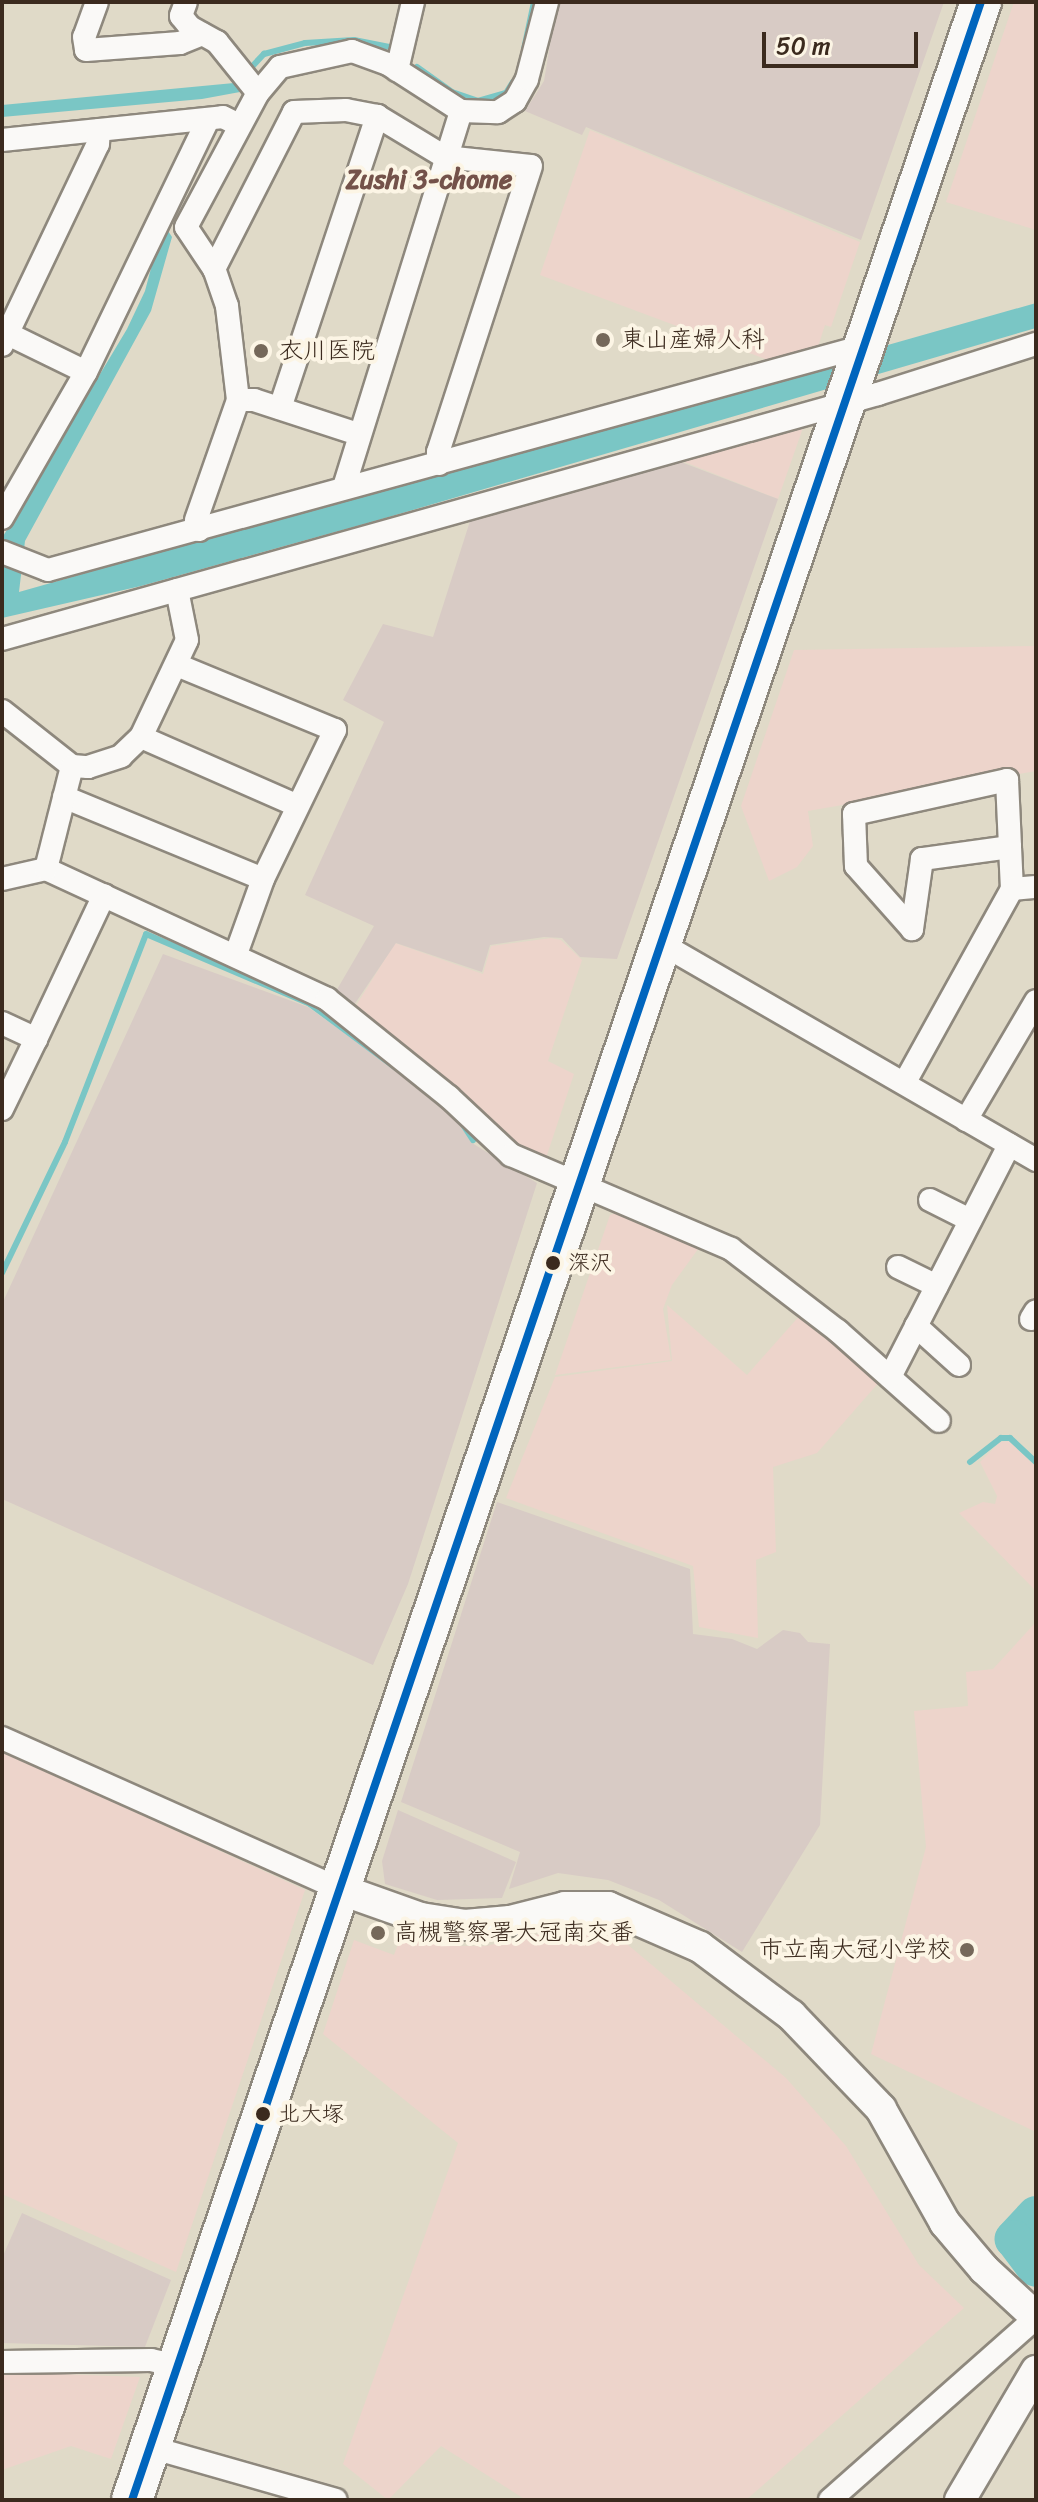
<!DOCTYPE html>
<meta charset="utf-8">
<style>
body{margin:0}
#map{position:relative;width:1038px;height:2502px;overflow:hidden;background:#e0dac8;font-family:Sriracha,"Klee One",sans-serif}
div>[style]{position:absolute}
.built>*{inset:0;background:#edd4cb}
.industrial>*{inset:0;background:#d8cbc5}
.water>*{inset:0;background:#7ac6c5}
.stream>*{height:6px;margin:-3px;padding:0 3px;transform-origin:3px;border-radius:3px;background:#7ac6c5}
.river>*{height:38px;margin:-19px;padding:0 19px;transform-origin:19px;border-radius:19px;background:#7ac6c5}
.roads{filter:drop-shadow(2px 0 #8e887d) drop-shadow(-2px 0 #8e887d) drop-shadow(0 2px #8e887d) drop-shadow(0 -2px #8e887d)}
.street>*{height:22px;margin:-11px;padding:0 11px;transform-origin:11px;border-radius:11px;background:#faf9f7}
.secondary>*{height:30px;margin:-15px;padding:0 15px;transform-origin:15px;border-radius:15px;background:#faf9f7}
.highway>*{height:40px;margin:-20px;padding:0 20px;transform-origin:20px;border-radius:20px;background:#faf9f7}
.bus-1>*{height:8px;margin:-4px;padding:0 4px;transform-origin:4px;border-radius:4px;background:#0065bd}
.dots>*{width:22px;height:22px;translate:-50% -50%;box-sizing:border-box;border:4px solid #fcf5e5;border-radius:50%}
span{translate:-50% -50%;white-space:nowrap;text-align:center;line-height:1.15;-webkit-text-stroke:8px #fcf5e5;paint-order:stroke}
.bus-label{font-size:22px;color:#3b2a1e}
.left{translate:0 -50%;text-align:left}
.poi-label{font-size:24px;color:#3b2a1e}
.right{translate:-100% -50%;text-align:right}
.neighbourhood-label{font-size:26px;color:#74524a;font-weight:700}
.frame{position:absolute;inset:0;border:4px solid #3b2a1e;pointer-events:none}
.scale{position:absolute;left:762px;top:32px;width:156px;height:36px;box-sizing:border-box;border:4px solid #3b2a1e;border-top:0;padding-left:10px;font-size:24px;line-height:28px;white-space:nowrap;color:#3b2a1e;-webkit-text-stroke:6px #fcf5e5;paint-order:stroke}
</style>
<div id="map">
<div class="built">
<div style="clip-path:polygon(1014px 2px,1036px 2px,1036px 230px,946px 202px)"></div>
<div style="clip-path:polygon(590px 130px,860px 242px,831px 327px,825px 325px,816px 353px,770px 366px,768px 360px,540px 275px)"></div>
<div style="clip-path:polygon(805px 422px,778px 499px,667px 455px)"></div>
<div style="clip-path:polygon(1036px 646px,1036px 771px,808px 811px,813px 846px,797px 867px,769px 881px,741px 806px,794px 650px)"></div>
<div style="clip-path:polygon(551px 938px,561px 940px,582px 960px,548px 1061px,574px 1074px,544px 1164px,507px 1147px,352px 1012px,395px 943px,483px 974px,491px 946px)"></div>
<div style="clip-path:polygon(620px 1212px,701px 1245px,672px 1285px,663px 1309px,671px 1360px,555px 1375px,610px 1215px)"></div>
<div style="clip-path:polygon(667px 1305px,747px 1375px,802px 1313px,881px 1380px,817px 1453px,773px 1467px,776px 1552px,756px 1560px,758px 1638px,699px 1627px,693px 1566px,506px 1498px,555px 1377px,672px 1361px)"></div>
<div style="clip-path:polygon(1009px 1441px,1036px 1467px,1036px 1591px,959px 1513px,983px 1502px,995px 1504px,997px 1496px,980px 1462px,1000px 1442px)"></div>
<div style="clip-path:polygon(1036px 1622px,1036px 2132px,871px 2054px,926px 1847px,914px 1711px,968px 1706px,966px 1672px,993px 1669px)"></div>
<div style="clip-path:polygon(2px 1751px,305px 1890px,176px 2272px,2px 2194px)"></div>
<div style="clip-path:polygon(596px 1921px,623px 1925px,630px 1934px,627px 1944px,786px 2078px,846px 2146px,919px 2265px,964px 2308px,746px 2500px,526px 2500px,441px 2446px,388px 2500px,343px 2464px,458px 2143px,323px 2034px,354px 1940px,394px 1955px,403px 1930px,459px 1946px,486px 1946px)"></div>
<div style="clip-path:polygon(2px 2372px,140px 2377px,111px 2459px,71px 2446px,2px 2470px)"></div>
</div>
<div class="industrial">
<div style="clip-path:polygon(557px 2px,944px 2px,861px 240px,586px 127px,582px 135px,525px 111px,544px 81px)"></div>
<div style="clip-path:polygon(668px 457px,778px 499px,617px 959px,580px 957px,562px 938px,544px 937px,490px 945px,482px 972px,396px 943px,352px 1008px,332px 998px,374px 926px,305px 895px,384px 722px,343px 700px,383px 624px,433px 637px,471px 518px,654px 465px,663px 468px)"></div>
<div style="clip-path:polygon(163px 954px,308px 1007px,447px 1106px,472px 1143px,537px 1183px,408px 1584px,373px 1665px,2px 1499px,2px 1304px)"></div>
<div style="clip-path:polygon(497px 1502px,690px 1569px,693px 1634px,732px 1639px,757px 1649px,783px 1630px,800px 1633px,808px 1642px,830px 1644px,820px 1825px,742px 1952px,659px 1900px,608px 1880px,558px 1873px,509px 1889px,520px 1852px,401px 1802px)"></div>
<div style="clip-path:polygon(398px 1810px,516px 1862px,502px 1898px,437px 1900px,385px 1884px,382px 1861px)"></div>
<div style="clip-path:polygon(22px 2213px,171px 2280px,145px 2347px,2px 2343px,2px 2258px)"></div>
</div>
<div class="water">
<div style="clip-path:polygon(234px 83px,240px 92px,202px 99px,2px 117px,2px 105px)"></div>
<div style="clip-path:polygon(163px 223px,172px 237px,151px 311px,25px 541px,19px 592px,1036px 303px,1036px 328px,375px 521px,141px 586px,2px 618px,2px 538px,127px 329px,145px 291px)"></div>
</div>
<div class="stream">
<div style="left:524px;top:49px;width:48px;rotate:-78deg"></div>
<div style="left:417px;top:67px;width:43px;rotate:35.5deg"></div>
<div style="left:452px;top:92px;width:28px;rotate:19deg"></div>
<div style="left:478px;top:101px;width:29px;rotate:-16deg"></div>
<div style="left:506px;top:93px;width:13px;rotate:-58deg"></div>
<div style="left:247px;top:72px;width:25px;rotate:-47deg"></div>
<div style="left:264px;top:54px;width:42px;rotate:-15deg"></div>
<div style="left:305px;top:43px;width:49px;rotate:-3.5deg"></div>
<div style="left:354px;top:40px;width:36px;rotate:11deg"></div>
<div style="left:460px;top:1120px;width:24px;rotate:57deg"></div>
<div style="left:2px;top:1273px;width:145px;rotate:-64.3deg"></div>
<div style="left:65px;top:1142px;width:223px;rotate:-68.7deg"></div>
<div style="left:146px;top:934px;width:178px;rotate:23.1deg"></div>
<div style="left:310px;top:1004px;width:107px;rotate:36.7deg"></div>
<div style="left:970px;top:1462px;width:39px;rotate:-38deg"></div>
<div style="left:1001px;top:1438px;width:9px"></div>
<div style="left:1010px;top:1438px;width:35px;rotate:43deg"></div>
</div>
<div class="river">
<div style="left:1036px;top:2215px;width:33px;rotate:133deg"></div>
<div style="left:1014px;top:2239px;width:36px;rotate:53deg"></div>
</div>
<div class="roads">
<div class="street">
<div style="left:97px;top:2px;width:37px;rotate:110deg"></div>
<div style="left:84px;top:37px;width:13px;rotate:81deg"></div>
<div style="left:86px;top:50px;width:94px;rotate:-4.3deg"></div>
<div style="left:180px;top:43px;width:24px;rotate:-22deg"></div>
<div style="left:186px;top:2px;width:15px;rotate:110deg"></div>
<div style="left:181px;top:16px;width:14px;rotate:51deg"></div>
<div style="left:190px;top:27px;width:31px;rotate:29deg"></div>
<div style="left:217px;top:42px;width:65px;rotate:51.2deg"></div>
<div style="left:397px;top:70px;width:70px;rotate:-76.8deg"></div>
<div style="left:2px;top:140px;width:222px;rotate:-5.9deg"></div>
<div style="left:223px;top:117px;width:18px;rotate:27deg"></div>
<div style="left:214px;top:269px;width:176px;rotate:-63deg"></div>
<div style="left:294px;top:112px;width:52px;rotate:-2.2deg"></div>
<div style="left:346px;top:110px;width:32px;rotate:11deg"></div>
<div style="left:377px;top:116px;width:79px;rotate:31.1deg"></div>
<div style="left:445px;top:157px;width:86px;rotate:6deg"></div>
<div style="left:531px;top:166px;width:301px;rotate:108deg"></div>
<div style="left:438px;top:452px;width:12px;rotate:85deg"></div>
<div style="left:2px;top:331px;width:93px;rotate:26deg"></div>
<div style="left:2px;top:345px;width:223px;rotate:-64.5deg"></div>
<div style="left:98px;top:144px;width:14px;rotate:-86deg"></div>
<div style="left:238px;top:400px;width:16px"></div>
<div style="left:254px;top:400px;width:109px;rotate:18.1deg"></div>
<div style="left:280px;top:408px;width:308px;rotate:-71.6deg"></div>
<div style="left:344px;top:487px;width:394px;rotate:-72.7deg"></div>
<div style="left:2px;top:518px;width:168px;rotate:-60.1deg"></div>
<div style="left:86px;top:372px;width:280px;rotate:-64.2deg"></div>
<div style="left:199px;top:530px;width:10px;rotate:-107deg"></div>
<div style="left:196px;top:520px;width:127px;rotate:-70.7deg"></div>
<div style="left:238px;top:400px;width:95px;rotate:-96.7deg"></div>
<div style="left:227px;top:306px;width:39px;rotate:-109deg"></div>
<div style="left:214px;top:269px;width:50px;rotate:-123.7deg"></div>
<div style="left:186px;top:227px;width:152px;rotate:-61.8deg"></div>
<div style="left:258px;top:93px;width:34px;rotate:-50deg"></div>
<div style="left:280px;top:67px;width:74px;rotate:-12.5deg"></div>
<div style="left:352px;top:51px;width:38px;rotate:20deg"></div>
<div style="left:388px;top:64px;width:87px;rotate:32.8deg"></div>
<div style="left:461px;top:111px;width:37px;rotate:2deg"></div>
<div style="left:498px;top:112px;width:20px;rotate:-33deg"></div>
<div style="left:515px;top:101px;width:25px;rotate:-61deg"></div>
<div style="left:527px;top:79px;width:80px;rotate:-75.4deg"></div>
<div style="left:2px;top:552px;width:49px;rotate:21.4deg"></div>
<div style="left:48px;top:570px;width:846px;rotate:-15.35deg"></div>
<div style="left:2px;top:639px;width:910px;rotate:-15.63deg"></div>
<div style="left:878px;top:394px;width:166px;rotate:-17.6deg"></div>
<div style="left:177px;top:665px;width:171px;rotate:22.4deg"></div>
<div style="left:335px;top:730px;width:165px;rotate:115.8deg"></div>
<div style="left:2px;top:711px;width:89px;rotate:38.2deg"></div>
<div style="left:72px;top:766px;width:16px;rotate:4deg"></div>
<div style="left:88px;top:767px;width:35px;rotate:-18deg"></div>
<div style="left:121px;top:756px;width:28px;rotate:-44deg"></div>
<div style="left:141px;top:737px;width:107px;rotate:-64.6deg"></div>
<div style="left:187px;top:640px;width:51px;rotate:-101.3deg"></div>
<div style="left:141px;top:737px;width:171px;rotate:23.7deg"></div>
<div style="left:64px;top:797px;width:215px;rotate:22.4deg"></div>
<div style="left:263px;top:879px;width:80px;rotate:109.8deg"></div>
<div style="left:1010px;top:847px;width:89px;rotate:172.2deg"></div>
<div style="left:922px;top:859px;width:71px;rotate:98.1deg"></div>
<div style="left:912px;top:929px;width:84px;rotate:-131.6deg"></div>
<div style="left:856px;top:866px;width:52px;rotate:-92.2deg"></div>
<div style="left:854px;top:814px;width:157px;rotate:-12.5deg"></div>
<div style="left:1007px;top:780px;width:67px;rotate:87.4deg"></div>
<div style="left:1010px;top:847px;width:42px;rotate:87.3deg"></div>
<div style="left:46px;top:869px;width:310px;rotate:24.8deg"></div>
<div style="left:327px;top:999px;width:156px;rotate:38.8deg"></div>
<div style="left:449px;top:1097px;width:85px;rotate:43.1deg"></div>
<div style="left:511px;top:1155px;width:239px;rotate:23.1deg"></div>
<div style="left:731px;top:1249px;width:135px;rotate:37.5deg"></div>
<div style="left:838px;top:1331px;width:135px;rotate:41.7deg"></div>
<div style="left:2px;top:879px;width:45px;rotate:-12.8deg"></div>
<div style="left:46px;top:869px;width:106px;rotate:-75.8deg"></div>
<div style="left:662px;top:944px;width:432px;rotate:30deg"></div>
<div style="left:2px;top:1023px;width:38px;rotate:25deg"></div>
<div style="left:36px;top:1039px;width:159px;rotate:-64.7deg"></div>
<div style="left:905px;top:1082px;width:221px;rotate:-61deg"></div>
<div style="left:1012px;top:889px;width:24px;rotate:-5deg"></div>
<div style="left:2px;top:1109px;width:78px;rotate:-64.1deg"></div>
<div style="left:966px;top:1120px;width:138px;rotate:-59.5deg"></div>
<div style="left:930px;top:1200px;width:45px;rotate:26.6deg"></div>
<div style="left:898px;top:1267px;width:43px;rotate:26deg"></div>
<div style="left:1031px;top:1319px;width:9px;rotate:-58deg"></div>
<div style="left:916px;top:1326px;width:58px;rotate:42.2deg"></div>
<div style="left:890px;top:1377px;width:261px;rotate:-62.8deg"></div>
<div style="left:2px;top:1738px;width:369px;rotate:24.1deg"></div>
<div style="left:2px;top:2362px;width:149px;rotate:-0.8deg"></div>
<div style="left:151px;top:2360px;width:27px;rotate:13deg"></div>
<div style="left:150px;top:2447px;width:193px;rotate:15.9deg"></div>
<div style="left:830px;top:2500px;width:275px;rotate:-41.5deg"></div>
</div>
<div class="secondary">
<div style="left:339px;top:1889px;width:87px;rotate:19.5deg"></div>
<div style="left:421px;top:1918px;width:45px;rotate:9deg"></div>
<div style="left:465px;top:1925px;width:45px;rotate:-5.1deg"></div>
<div style="left:510px;top:1921px;width:57px;rotate:-14.3deg"></div>
<div style="left:565px;top:1907px;width:43px"></div>
<div style="left:608px;top:1907px;width:100px;rotate:23.5deg"></div>
<div style="left:700px;top:1947px;width:114px;rotate:36.8deg"></div>
<div style="left:791px;top:2015px;width:130px;rotate:46.2deg"></div>
<div style="left:881px;top:2109px;width:131px;rotate:60.7deg"></div>
<div style="left:945px;top:2223px;width:60px;rotate:49.7deg"></div>
<div style="left:984px;top:2269px;width:71px;rotate:42.7deg"></div>
<div style="left:960px;top:2500px;width:150px;rotate:-59.5deg"></div>
</div>
<div class="highway">
<div style="left:132px;top:2500px;width:2638px;rotate:-71.23deg"></div>
</div>
</div>
<div class="bus-1">
<div style="left:132px;top:2500px;width:2638px;rotate:-71.23deg"></div>
</div>
<div class="dots">
<div style="left:603px;top:340px;background:#75685a"></div>
<div style="left:261px;top:351px;background:#75685a"></div>
<div style="left:553px;top:1263px;background:#3b2a1e"></div>
<div style="left:378px;top:1933px;background:#75685a"></div>
<div style="left:967px;top:1950px;background:#75685a"></div>
<div style="left:263px;top:2114px;background:#3b2a1e"></div>
</div>
<div class="bus-label">
<span class="left" style="left:568px;top:1263px">深沢</span>
<span class="left" style="left:278px;top:2114px">北大塚</span>
</div>
<div class="poi-label">
<span class="left" style="left:621px;top:340px">東山産婦人科</span>
<span class="left" style="left:279px;top:351px">衣川医院</span>
<span class="left" style="left:394px;top:1933px">高槻警察署大冠南交番</span>
<span class="right" style="left:951px;top:1950px">市立南大冠小学校</span>
</div>
<div class="neighbourhood-label">
<span style="left:429px;top:180px">Zushi 3-chome</span>
</div>
<div class="frame"></div>
<div class="scale">50 m</div>
</div>
